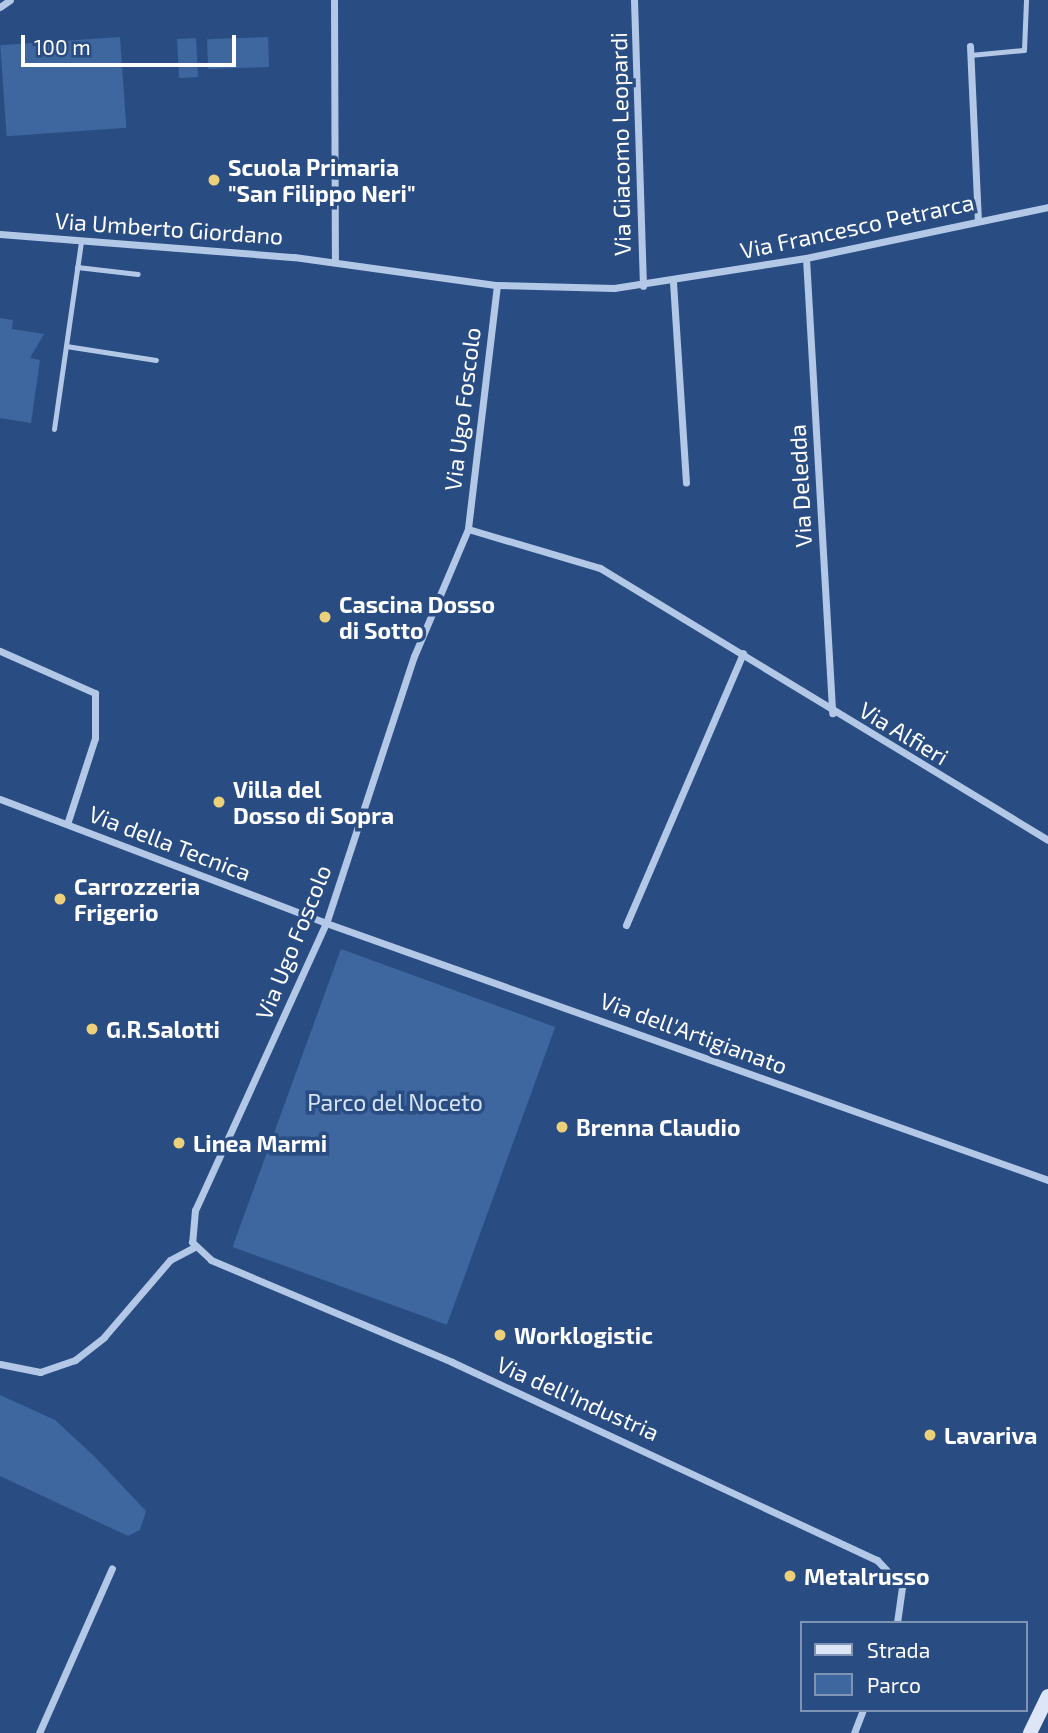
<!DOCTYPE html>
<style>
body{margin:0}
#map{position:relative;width:1048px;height:1733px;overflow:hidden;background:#294d83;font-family:"Exo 2",sans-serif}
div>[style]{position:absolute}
.green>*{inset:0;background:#3e669f;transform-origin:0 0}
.service>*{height:5px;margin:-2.5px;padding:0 2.5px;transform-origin:2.5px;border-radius:2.5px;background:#b3c8e6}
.minor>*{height:7px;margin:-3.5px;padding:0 3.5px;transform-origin:3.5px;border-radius:3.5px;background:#b3c8e6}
.secondary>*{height:14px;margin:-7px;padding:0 7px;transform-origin:7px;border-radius:7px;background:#dce6f6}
.dots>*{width:19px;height:19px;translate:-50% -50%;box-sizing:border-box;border:4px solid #294d83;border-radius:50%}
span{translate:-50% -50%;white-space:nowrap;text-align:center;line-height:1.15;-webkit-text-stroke:7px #294d83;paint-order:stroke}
.street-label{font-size:23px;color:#fff}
.poi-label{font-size:23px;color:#fff;font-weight:700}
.left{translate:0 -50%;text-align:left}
.park-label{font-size:23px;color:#d6e3f5}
.legend{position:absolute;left:800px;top:1621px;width:228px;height:91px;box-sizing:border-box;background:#294d83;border:2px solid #7f94b5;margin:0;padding:9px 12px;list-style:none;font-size:21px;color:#fff}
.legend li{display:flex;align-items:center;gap:14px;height:35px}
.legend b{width:35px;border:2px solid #7f94b5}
.scale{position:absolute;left:21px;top:35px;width:215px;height:32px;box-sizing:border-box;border:4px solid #fff;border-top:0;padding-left:9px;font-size:21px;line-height:24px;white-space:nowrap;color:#fff;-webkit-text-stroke:5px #294d83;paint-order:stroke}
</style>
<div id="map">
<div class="green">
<div style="left:120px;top:37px;width:91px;height:120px;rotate:86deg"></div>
<div style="left:268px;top:37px;width:30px;height:61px;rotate:88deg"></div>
<div style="left:196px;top:38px;width:39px;height:19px;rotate:87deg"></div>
<div style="clip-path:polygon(0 318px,13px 320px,12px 329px,44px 334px,30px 358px,40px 360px,31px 423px,0 418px)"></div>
<div style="left:341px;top:949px;width:228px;height:317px;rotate:20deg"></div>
<div style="clip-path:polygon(0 1395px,55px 1420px,94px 1456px,146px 1511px,140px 1530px,128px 1536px,0 1476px)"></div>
</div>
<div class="service">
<div style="left:970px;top:55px;width:54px;rotate:-5.3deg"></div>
<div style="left:1024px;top:50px;width:50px;rotate:-87.7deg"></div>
<div style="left:77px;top:267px;width:61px;rotate:6.5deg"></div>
<div style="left:66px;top:346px;width:91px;rotate:8.8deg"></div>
<div style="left:54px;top:429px;width:190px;rotate:-81.8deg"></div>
</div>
<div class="minor">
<div style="left:334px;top:0;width:262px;rotate:89.8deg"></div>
<div style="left:634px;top:0;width:286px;rotate:88.2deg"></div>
<div style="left:0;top:7px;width:12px;rotate:-35deg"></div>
<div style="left:970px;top:46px;width:175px;rotate:87.4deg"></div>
<div style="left:0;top:234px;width:295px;rotate:4.5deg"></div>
<div style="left:294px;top:257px;width:205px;rotate:7.9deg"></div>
<div style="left:497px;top:285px;width:117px;rotate:1.5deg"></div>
<div style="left:614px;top:288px;width:194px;rotate:-8.9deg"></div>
<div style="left:806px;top:258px;width:247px;rotate:-11.9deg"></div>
<div style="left:806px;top:258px;width:456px;rotate:86.7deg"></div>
<div style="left:673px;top:282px;width:201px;rotate:86.3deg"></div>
<div style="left:497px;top:285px;width:246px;rotate:96.8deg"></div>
<div style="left:468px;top:529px;width:138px;rotate:113deg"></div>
<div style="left:414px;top:656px;width:281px;rotate:108.2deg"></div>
<div style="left:326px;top:923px;width:315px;rotate:114.5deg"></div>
<div style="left:195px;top:1210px;width:32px;rotate:95deg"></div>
<div style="left:192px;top:1242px;width:26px;rotate:43deg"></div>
<div style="left:211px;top:1260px;width:262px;rotate:22.9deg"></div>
<div style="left:452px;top:1362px;width:469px;rotate:25deg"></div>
<div style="left:877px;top:1560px;width:37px;rotate:47deg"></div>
<div style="left:902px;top:1587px;width:36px;rotate:98deg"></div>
<div style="left:468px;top:529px;width:138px;rotate:16.5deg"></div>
<div style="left:600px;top:568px;width:524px;rotate:31.26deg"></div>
<div style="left:0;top:651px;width:104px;rotate:23.9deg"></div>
<div style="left:95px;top:693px;width:45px;rotate:90deg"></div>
<div style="left:95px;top:738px;width:90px;rotate:108deg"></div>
<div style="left:0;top:799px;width:349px;rotate:20.8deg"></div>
<div style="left:326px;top:923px;width:766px;rotate:19.59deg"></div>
<div style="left:626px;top:925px;width:296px;rotate:-66.7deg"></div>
<div style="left:0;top:1364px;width:41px;rotate:11.3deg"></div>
<div style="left:40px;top:1372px;width:37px;rotate:-19deg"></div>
<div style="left:75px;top:1360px;width:37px;rotate:-38deg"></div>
<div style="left:104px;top:1337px;width:101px;rotate:-49.4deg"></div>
<div style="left:170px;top:1260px;width:27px;rotate:-28deg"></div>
<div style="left:39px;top:1733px;width:180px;rotate:-66.1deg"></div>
<div style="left:854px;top:1733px;width:25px;rotate:-69deg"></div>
</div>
<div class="secondary">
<div style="left:1030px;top:1733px;width:41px;rotate:-64.1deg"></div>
</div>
<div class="dots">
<div style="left:214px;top:180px;background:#edd17a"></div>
<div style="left:325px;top:617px;background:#edd17a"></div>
<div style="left:219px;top:802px;background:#edd17a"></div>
<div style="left:60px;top:899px;background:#edd17a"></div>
<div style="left:92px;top:1029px;background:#edd17a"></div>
<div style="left:562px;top:1127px;background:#edd17a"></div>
<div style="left:179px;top:1143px;background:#edd17a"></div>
<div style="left:500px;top:1335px;background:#edd17a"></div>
<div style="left:930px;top:1435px;background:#edd17a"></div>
<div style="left:790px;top:1576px;background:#edd17a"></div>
</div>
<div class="street-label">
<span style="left:620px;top:144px;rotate:-91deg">Via Giacomo Leopardi</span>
<span style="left:857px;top:226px;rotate:-12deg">Via Francesco Petrarca</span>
<span style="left:169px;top:228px;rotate:4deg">Via Umberto Giordano</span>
<span style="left:462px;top:409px;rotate:-83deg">Via Ugo Foscolo</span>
<span style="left:800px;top:486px;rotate:-93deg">Via Deledda</span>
<span style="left:904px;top:733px;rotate:31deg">Via Alfieri</span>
<span style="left:170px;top:843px;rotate:21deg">Via della Tecnica</span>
<span style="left:293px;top:942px;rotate:-68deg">Via Ugo Foscolo</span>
<span style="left:694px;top:1033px;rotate:20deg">Via dell'Artigianato</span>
<span style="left:578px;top:1398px;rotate:24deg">Via dell'Industria</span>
</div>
<div class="poi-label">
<span class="left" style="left:228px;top:180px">Scuola Primaria<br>"San Filippo Neri"</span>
<span class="left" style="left:339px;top:617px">Cascina Dosso<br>di Sotto</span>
<span class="left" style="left:233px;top:802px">Villa del<br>Dosso di Sopra</span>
<span class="left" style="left:74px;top:899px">Carrozzeria<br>Frigerio</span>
<span class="left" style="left:106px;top:1029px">G.R.Salotti</span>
<span class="left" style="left:576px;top:1127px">Brenna Claudio</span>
<span class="left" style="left:193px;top:1143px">Linea Marmi</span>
<span class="left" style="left:514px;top:1335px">Worklogistic</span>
<span class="left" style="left:944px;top:1435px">Lavariva</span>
<span class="left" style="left:804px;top:1576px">Metalrusso</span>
</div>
<div class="park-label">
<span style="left:395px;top:1102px">Parco del Noceto</span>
</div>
<ul class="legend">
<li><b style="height:9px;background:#dce6f6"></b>Strada</li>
<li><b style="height:19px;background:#3e669f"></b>Parco</li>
</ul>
<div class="scale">100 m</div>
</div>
